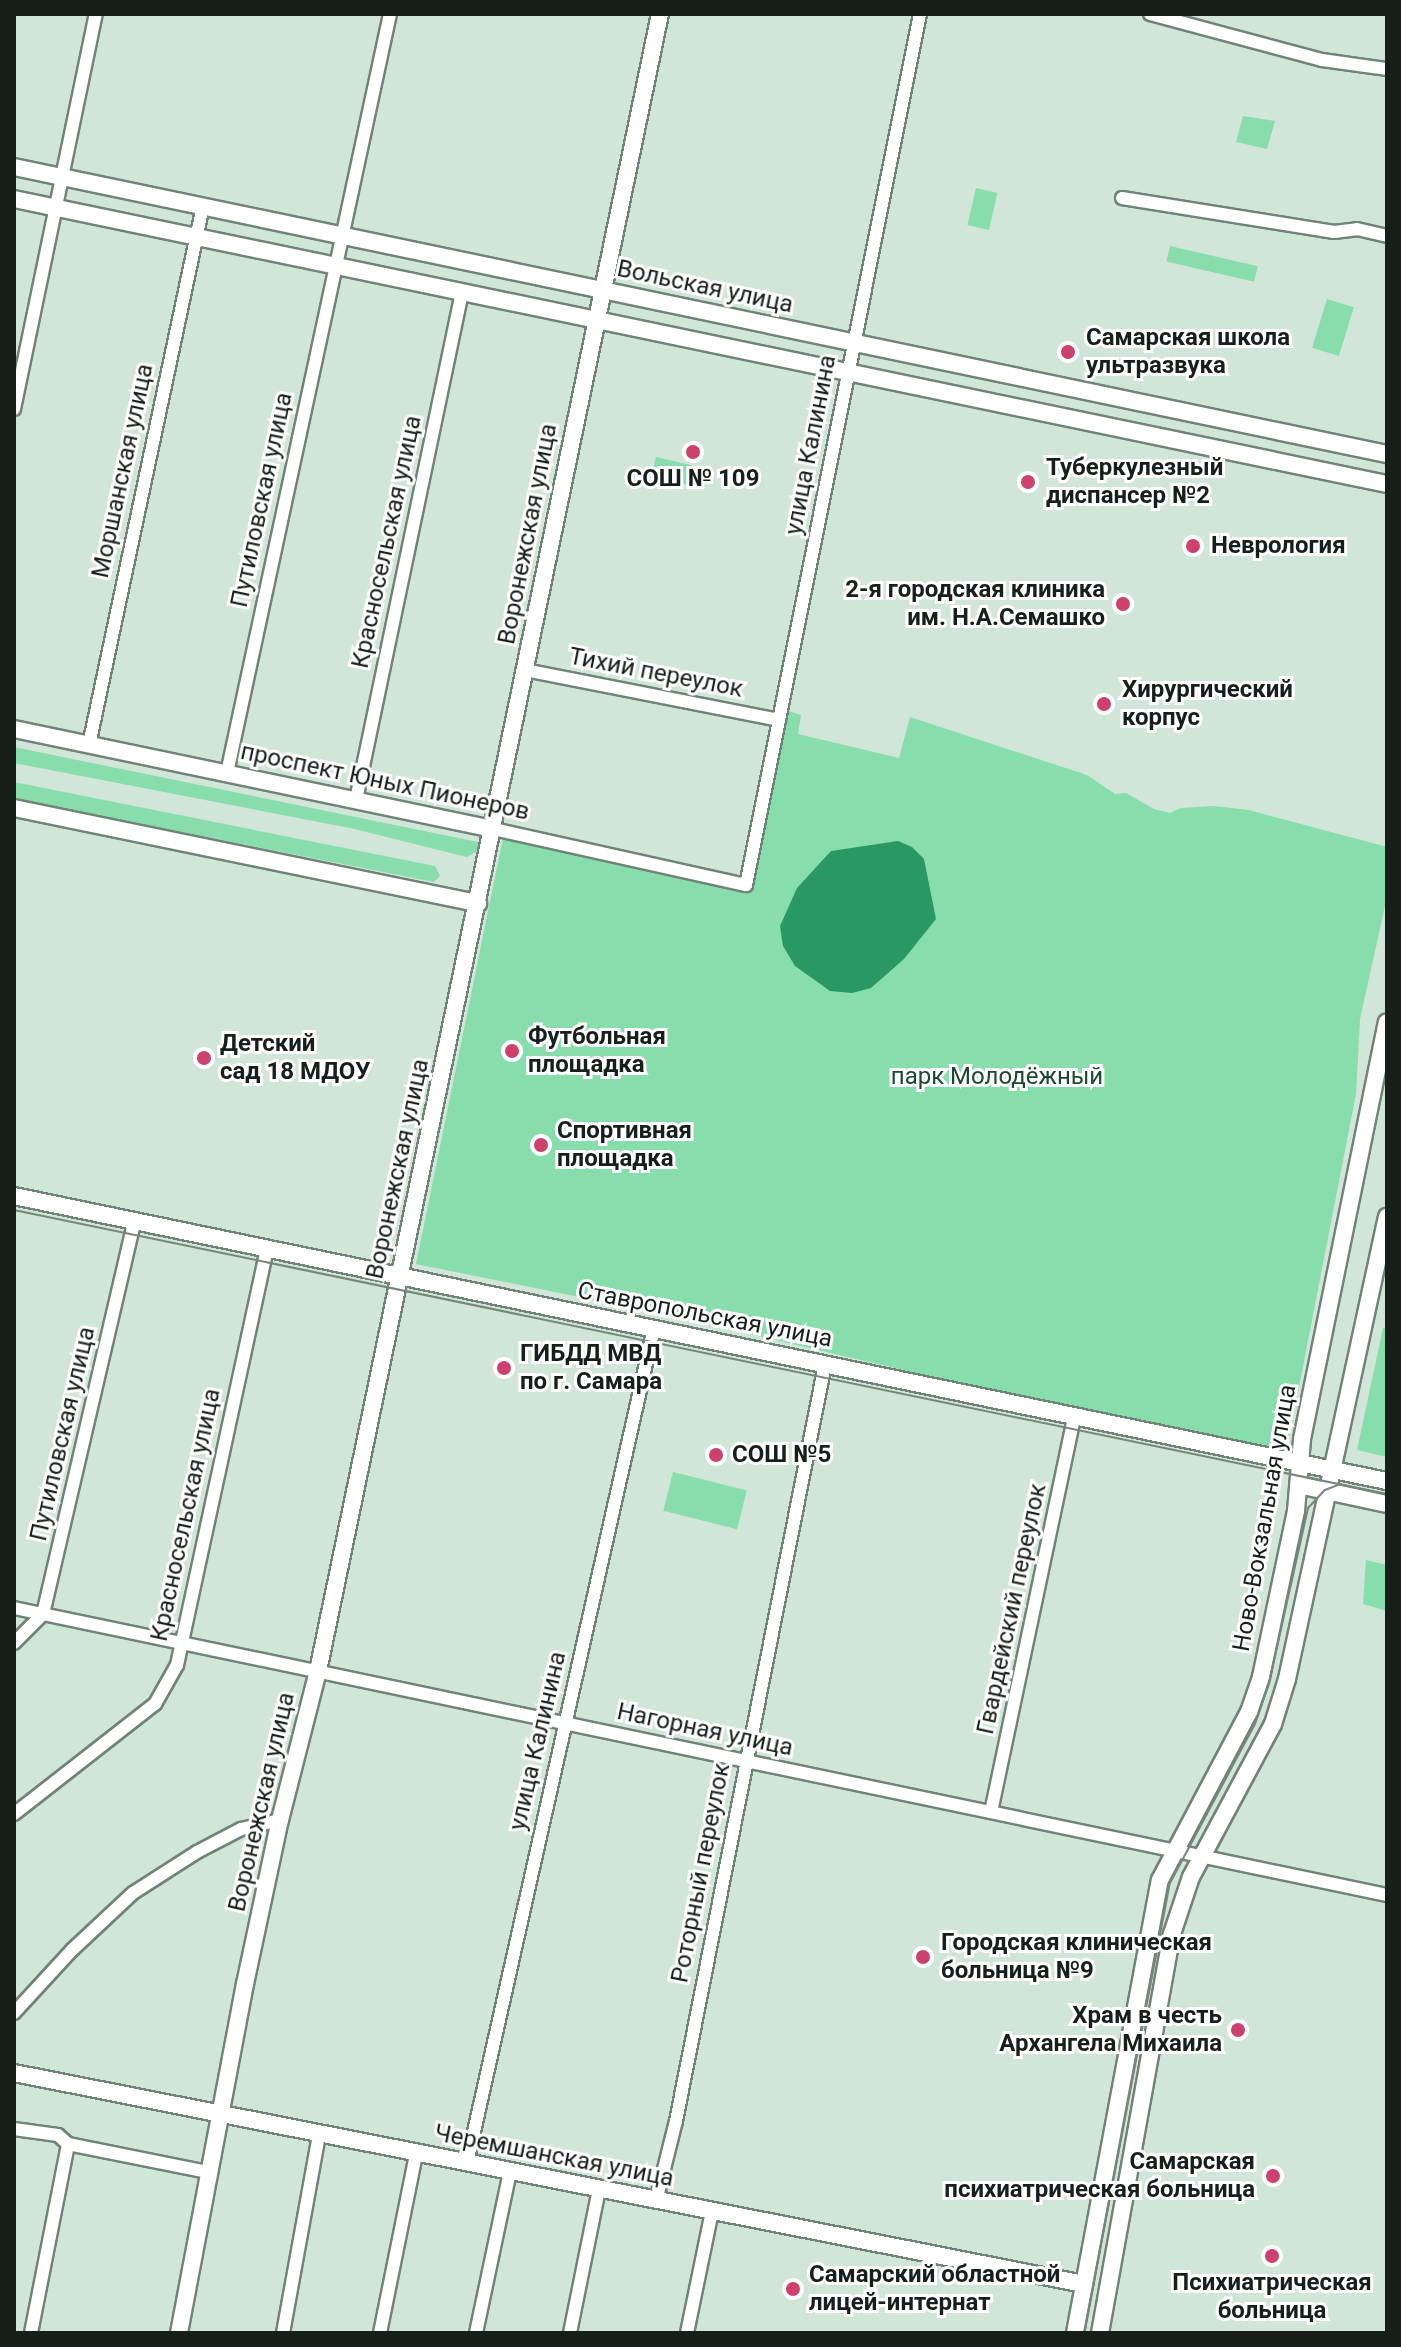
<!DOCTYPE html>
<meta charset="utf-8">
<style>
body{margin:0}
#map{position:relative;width:1401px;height:2347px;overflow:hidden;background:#d1e5d8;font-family:Roboto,sans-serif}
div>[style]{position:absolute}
.green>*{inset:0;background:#88ddad;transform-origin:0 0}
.water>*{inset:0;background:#2a9864}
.roads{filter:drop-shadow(2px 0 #708377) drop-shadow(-2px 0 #708377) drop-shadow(0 2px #708377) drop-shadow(0 -2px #708377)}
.street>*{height:12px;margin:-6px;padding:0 6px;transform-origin:6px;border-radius:6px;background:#fff}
.secondary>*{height:16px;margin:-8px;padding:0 8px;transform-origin:8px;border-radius:8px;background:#fff}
.tram>*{height:2px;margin:-1px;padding:0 1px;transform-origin:1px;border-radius:1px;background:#77857c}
.dots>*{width:22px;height:22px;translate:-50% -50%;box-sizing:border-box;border:4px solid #fff;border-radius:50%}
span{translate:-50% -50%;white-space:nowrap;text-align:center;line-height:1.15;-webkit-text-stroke:6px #fff;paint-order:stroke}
.street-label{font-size:24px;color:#171f1a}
.poi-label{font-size:24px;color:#171f1a;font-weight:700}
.left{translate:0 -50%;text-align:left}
.right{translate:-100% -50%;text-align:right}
.park-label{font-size:24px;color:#1c4730}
.frame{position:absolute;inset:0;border:16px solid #171f1a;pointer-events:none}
</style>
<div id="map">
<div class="green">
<div style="clip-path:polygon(1243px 116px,1275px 121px,1267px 149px,1236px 142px)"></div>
<div style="left:976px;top:188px;width:22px;height:38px;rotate:13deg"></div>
<div style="left:1170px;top:246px;width:90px;height:16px;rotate:13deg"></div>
<div style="left:1327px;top:299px;width:28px;height:51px;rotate:17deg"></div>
<div style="left:656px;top:457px;width:41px;height:20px;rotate:13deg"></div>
<div style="clip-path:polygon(789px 711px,801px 715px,798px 734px,899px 758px,910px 717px,1087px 775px,1115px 794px,1126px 793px,1154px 809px,1170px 813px,1181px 808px,1213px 806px,1249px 810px,1387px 847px,1387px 897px,1360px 1019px,1356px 1094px,1287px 1449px,1070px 1409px,668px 1315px,416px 1264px,504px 833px,751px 892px)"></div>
<div style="clip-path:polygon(14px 747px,478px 842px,478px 851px,467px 857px,355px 829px,14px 763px)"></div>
<div style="clip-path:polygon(14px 782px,435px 866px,440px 876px,434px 882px,14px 799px)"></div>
<div style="clip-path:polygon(1383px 1328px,1387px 1329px,1387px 1457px,1357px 1450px)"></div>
<div style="left:673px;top:1472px;width:76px;height:40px;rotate:14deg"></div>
<div style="clip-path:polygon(1366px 1560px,1387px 1565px,1387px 1611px,1363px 1604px)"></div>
</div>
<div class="water">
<div style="clip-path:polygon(898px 841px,912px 847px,924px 859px,936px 919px,904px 959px,871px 988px,852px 993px,830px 991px,795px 966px,783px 946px,780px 926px,797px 888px,831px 851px)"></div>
</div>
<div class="roads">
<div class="street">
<div style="left:1150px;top:14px;width:178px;rotate:15deg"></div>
<div style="left:1322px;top:60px;width:66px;rotate:7.9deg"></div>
<div style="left:1122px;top:198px;width:215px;rotate:9.1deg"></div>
<div style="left:1334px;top:232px;width:23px;rotate:-7deg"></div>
<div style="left:1357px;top:229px;width:31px;rotate:13deg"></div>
<div style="left:14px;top:409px;width:403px;rotate:-78.3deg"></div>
<div style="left:525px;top:670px;width:259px;rotate:11.1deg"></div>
<div style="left:89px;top:745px;width:551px;rotate:-78.06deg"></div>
<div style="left:227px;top:773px;width:776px;rotate:-77.88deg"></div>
<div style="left:356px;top:800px;width:519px;rotate:-78.21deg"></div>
<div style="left:493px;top:829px;width:259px;rotate:12.5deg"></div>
<div style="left:746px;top:885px;width:888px;rotate:-78.7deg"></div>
<div style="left:14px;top:1608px;width:1403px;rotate:11.81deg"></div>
<div style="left:14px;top:1643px;width:41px;rotate:-45deg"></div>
<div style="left:43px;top:1614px;width:400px;rotate:-76.9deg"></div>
<div style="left:991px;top:1812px;width:406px;rotate:-78.1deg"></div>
<div style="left:14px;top:1814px;width:179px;rotate:-38deg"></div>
<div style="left:155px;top:1704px;width:45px;rotate:-60.6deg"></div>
<div style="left:177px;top:1665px;width:425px;rotate:-77.8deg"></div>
<div style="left:14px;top:2013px;width:86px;rotate:-47.4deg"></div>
<div style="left:72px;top:1950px;width:83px;rotate:-43.1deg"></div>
<div style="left:133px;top:1893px;width:76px;rotate:-32.6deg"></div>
<div style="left:197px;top:1852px;width:50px;rotate:-27.6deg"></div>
<div style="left:241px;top:1829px;width:40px;rotate:-13deg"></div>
<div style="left:14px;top:2129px;width:44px;rotate:7.8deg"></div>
<div style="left:58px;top:2135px;width:13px;rotate:42deg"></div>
<div style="left:68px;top:2144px;width:143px;rotate:11.3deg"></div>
<div style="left:467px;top:2163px;width:856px;rotate:-77.38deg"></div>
<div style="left:656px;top:2201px;width:82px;rotate:-76deg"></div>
<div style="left:676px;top:2121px;width:772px;rotate:-78.86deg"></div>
<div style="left:31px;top:2333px;width:193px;rotate:-78.9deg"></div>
<div style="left:283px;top:2333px;width:201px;rotate:-79.7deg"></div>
<div style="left:380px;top:2333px;width:183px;rotate:-78.6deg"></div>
<div style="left:476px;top:2333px;width:166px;rotate:-78.1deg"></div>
<div style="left:570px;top:2333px;width:147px;rotate:-78.6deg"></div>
<div style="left:687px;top:2333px;width:125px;rotate:-78.4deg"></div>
</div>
<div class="secondary">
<div style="left:14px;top:167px;width:1403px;rotate:11.81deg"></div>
<div style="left:14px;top:199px;width:1402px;rotate:11.73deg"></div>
<div style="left:14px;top:729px;width:489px;rotate:11.8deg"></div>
<div style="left:14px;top:808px;width:474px;rotate:11.6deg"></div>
<div style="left:14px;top:1196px;width:1402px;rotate:11.73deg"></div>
<div style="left:1299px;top:1485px;width:90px;rotate:12.2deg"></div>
<div style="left:14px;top:2073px;width:1091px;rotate:11.16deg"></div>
<div style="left:179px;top:2333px;width:355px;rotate:-79.3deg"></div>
<div style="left:245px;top:1984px;width:168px;rotate:-78deg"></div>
<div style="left:280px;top:1820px;width:154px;rotate:-75.7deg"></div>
<div style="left:318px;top:1671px;width:1692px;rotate:-78.34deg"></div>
<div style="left:1075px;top:2333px;width:461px;rotate:-79.4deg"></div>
<div style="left:1160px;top:1880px;width:190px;rotate:-62.1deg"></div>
<div style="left:1249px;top:1712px;width:37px;rotate:-71deg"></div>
<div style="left:1261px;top:1677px;width:170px;rotate:-78.1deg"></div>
<div style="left:1296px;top:1511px;width:72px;rotate:-85.2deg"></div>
<div style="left:1302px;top:1439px;width:425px;rotate:-78.5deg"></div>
<div style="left:1100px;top:2333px;width:405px;rotate:-79.8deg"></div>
<div style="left:1172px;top:1934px;width:60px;rotate:-71.6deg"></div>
<div style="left:1191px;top:1877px;width:174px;rotate:-61.8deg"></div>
<div style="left:1273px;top:1724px;width:47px;rotate:-72.7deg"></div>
<div style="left:1287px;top:1679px;width:473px;rotate:-77.8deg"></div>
</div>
</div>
<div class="tram">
<div style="left:14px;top:1210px;width:1402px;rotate:11.69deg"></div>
<div style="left:1084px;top:2333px;width:458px;rotate:-79.2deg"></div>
<div style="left:1170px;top:1883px;width:180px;rotate:-61.9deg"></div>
<div style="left:1255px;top:1724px;width:39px;rotate:-71deg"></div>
<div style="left:1268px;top:1687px;width:183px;rotate:-77.4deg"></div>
<div style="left:1308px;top:1508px;width:25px;rotate:-47deg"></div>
<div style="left:1325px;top:1490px;width:17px;rotate:-21deg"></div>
</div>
<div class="dots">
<div style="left:1068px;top:352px;background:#cf416d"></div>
<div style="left:693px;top:452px;background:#cf416d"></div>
<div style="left:1028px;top:482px;background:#cf416d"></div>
<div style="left:1193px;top:546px;background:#cf416d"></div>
<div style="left:1123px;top:604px;background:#cf416d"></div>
<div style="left:1104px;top:704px;background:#cf416d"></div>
<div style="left:512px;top:1051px;background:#cf416d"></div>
<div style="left:204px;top:1058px;background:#cf416d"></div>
<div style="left:541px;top:1145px;background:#cf416d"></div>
<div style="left:504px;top:1368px;background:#cf416d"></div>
<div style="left:716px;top:1455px;background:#cf416d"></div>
<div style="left:923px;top:1957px;background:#cf416d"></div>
<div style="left:1238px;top:2030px;background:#cf416d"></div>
<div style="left:1273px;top:2176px;background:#cf416d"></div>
<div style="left:1272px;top:2256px;background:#cf416d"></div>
<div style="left:793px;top:2289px;background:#cf416d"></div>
</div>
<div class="street-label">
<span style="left:705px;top:287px;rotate:12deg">Вольская улица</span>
<span style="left:811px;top:445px;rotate:-79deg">улица Калинина</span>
<span style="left:123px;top:471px;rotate:-78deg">Моршанская улица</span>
<span style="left:262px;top:500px;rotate:-78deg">Путиловская улица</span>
<span style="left:528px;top:534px;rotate:-79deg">Воронежская улица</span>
<span style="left:387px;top:542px;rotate:-78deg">Красносельская улица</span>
<span style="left:656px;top:673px;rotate:11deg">Тихий переулок</span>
<span style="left:385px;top:782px;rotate:12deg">проспект Юных Пионеров</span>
<span style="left:398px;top:1169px;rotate:-78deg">Воронежская улица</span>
<span style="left:705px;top:1315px;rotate:11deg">Ставропольская улица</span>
<span style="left:63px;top:1434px;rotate:-77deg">Путиловская улица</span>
<span style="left:186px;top:1515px;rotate:-78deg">Красносельская улица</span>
<span style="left:1265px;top:1518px;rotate:-80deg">Ново-Вокзальная улица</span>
<span style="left:1012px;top:1609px;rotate:-78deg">Гвардейский переулок</span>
<span style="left:705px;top:1730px;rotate:12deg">Нагорная улица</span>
<span style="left:538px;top:1741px;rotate:-77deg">улица Калинина</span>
<span style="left:262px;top:1802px;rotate:-77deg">Воронежская улица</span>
<span style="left:701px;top:1873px;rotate:-79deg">Роторный переулок</span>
<span style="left:554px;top:2156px;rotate:11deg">Черемшанская улица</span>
</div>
<div class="poi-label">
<span class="left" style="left:1086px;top:352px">Самарская школа<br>ультразвука</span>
<span class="left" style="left:1046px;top:482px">Туберкулезный<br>диспансер №2</span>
<span style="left:693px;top:479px">СОШ № 109</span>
<span class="left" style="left:1211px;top:546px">Неврология</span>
<span class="right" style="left:1105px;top:604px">2-я городская клиника<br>им. Н.А.Семашко</span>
<span class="left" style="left:1122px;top:704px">Хирургический<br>корпус</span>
<span class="left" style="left:528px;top:1051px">Футбольная<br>площадка</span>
<span class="left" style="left:220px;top:1058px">Детский<br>сад 18 МДОУ</span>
<span class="left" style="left:557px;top:1145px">Спортивная<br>площадка</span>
<span class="left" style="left:520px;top:1368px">ГИБДД МВД<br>по г. Самара</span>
<span class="left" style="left:732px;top:1455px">СОШ №5</span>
<span class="left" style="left:941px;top:1957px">Городская клиническая<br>больница №9</span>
<span class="right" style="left:1222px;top:2030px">Храм в честь<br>Архангела Михаила</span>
<span class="right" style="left:1255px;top:2176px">Самарская<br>психиатрическая больница</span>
<span class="left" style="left:809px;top:2289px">Самарский областной<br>лицей-интернат</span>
<span style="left:1272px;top:2297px">Психиатрическая<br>больница</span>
</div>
<div class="park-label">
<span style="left:997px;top:1077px">парк Молодёжный</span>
</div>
<div class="frame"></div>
</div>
